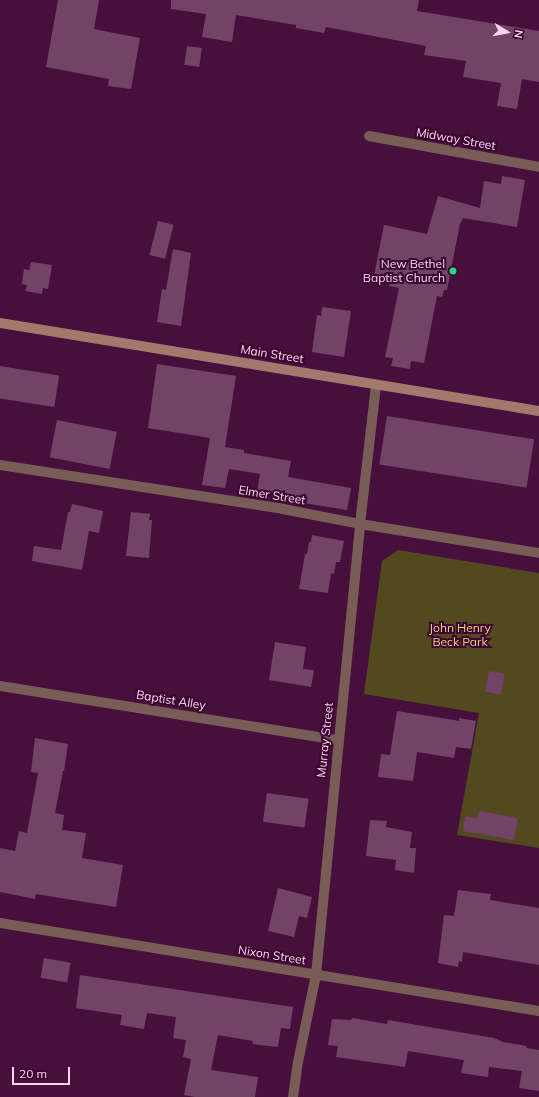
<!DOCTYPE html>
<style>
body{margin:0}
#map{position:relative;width:539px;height:1097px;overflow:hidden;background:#47103c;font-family:Mulish,sans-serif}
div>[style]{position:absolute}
.green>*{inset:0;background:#53491e}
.building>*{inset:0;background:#724367;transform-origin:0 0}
.street>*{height:10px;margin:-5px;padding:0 5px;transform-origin:5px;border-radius:5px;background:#785d56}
.secondary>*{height:10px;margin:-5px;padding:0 5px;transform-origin:5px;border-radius:5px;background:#a4796d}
.dots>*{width:11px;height:11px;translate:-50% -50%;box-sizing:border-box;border:2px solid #3c0532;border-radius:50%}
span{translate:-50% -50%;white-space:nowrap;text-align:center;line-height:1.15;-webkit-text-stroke:4px #3c0532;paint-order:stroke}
.street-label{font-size:12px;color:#fad7ef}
.poi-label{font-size:12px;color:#fad7ef}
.right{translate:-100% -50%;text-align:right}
.park-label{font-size:12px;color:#ebd77d}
.north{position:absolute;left:487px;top:12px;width:40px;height:40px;-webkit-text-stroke:3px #3c0532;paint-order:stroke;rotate:100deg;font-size:11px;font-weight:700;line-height:16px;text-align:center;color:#fad7ef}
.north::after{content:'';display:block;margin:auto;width:14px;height:18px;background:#fad7ef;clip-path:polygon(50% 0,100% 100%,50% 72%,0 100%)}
.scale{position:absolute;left:12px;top:1067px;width:58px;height:18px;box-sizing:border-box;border:2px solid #fad7ef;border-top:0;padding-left:5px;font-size:12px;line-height:14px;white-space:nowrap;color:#fad7ef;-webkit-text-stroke:3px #3c0532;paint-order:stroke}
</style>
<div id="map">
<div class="green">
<div style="clip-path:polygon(398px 550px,539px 573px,539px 848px,457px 835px,479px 713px,364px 694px,382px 561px)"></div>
</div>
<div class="building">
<div style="clip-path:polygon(58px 0,99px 0,94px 29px,140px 38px,131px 89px,108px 86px,109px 79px,46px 67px)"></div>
<div style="clip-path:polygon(171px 0,419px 0,417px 11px,539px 31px,539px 82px,522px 79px,517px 109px,497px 106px,501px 83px,463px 77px,466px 61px,424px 55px,426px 46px,326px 27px,324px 33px,296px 28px,296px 25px,236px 15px,232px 42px,202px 37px,206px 14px,171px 9px)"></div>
<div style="left:187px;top:46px;width:15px;height:19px;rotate:8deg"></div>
<div style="clip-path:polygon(502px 176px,525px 180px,517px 227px,463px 218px,460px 224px,447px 290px,444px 290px,442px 297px,437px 296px,424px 363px,411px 361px,410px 369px,391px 366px,393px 358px,385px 357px,399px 288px,389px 286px,390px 279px,374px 276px,384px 225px,427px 234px,438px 196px,480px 208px,484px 181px,501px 184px)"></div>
<div style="left:158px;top:221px;width:16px;height:35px;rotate:14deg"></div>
<div style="clip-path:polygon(173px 249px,191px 253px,181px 326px,157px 322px,162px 289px,166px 290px)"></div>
<div style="clip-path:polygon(31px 262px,52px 265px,48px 289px,43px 288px,42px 294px,25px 291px,27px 285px,22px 284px,24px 269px,29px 270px)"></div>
<div style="clip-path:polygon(322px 307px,351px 311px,344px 357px,312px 352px,317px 315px,321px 316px)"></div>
<div style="clip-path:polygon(157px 364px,236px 376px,225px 447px,244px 450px,244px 453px,291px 461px,288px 477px,351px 488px,347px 510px,304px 503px,304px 499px,257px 491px,260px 474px,229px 469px,225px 488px,202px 485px,210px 438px,148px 428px)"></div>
<div style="left:0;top:366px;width:60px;height:32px;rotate:9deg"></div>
<div style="left:387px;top:416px;width:149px;height:49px;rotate:9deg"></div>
<div style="left:57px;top:420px;width:61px;height:38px;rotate:11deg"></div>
<div style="clip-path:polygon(72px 504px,103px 511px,99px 533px,89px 531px,82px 570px,32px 561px,34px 546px,61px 550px,68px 512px,70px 512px)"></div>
<div style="clip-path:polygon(131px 512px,150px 514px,149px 520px,152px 520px,149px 558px,126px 556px)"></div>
<div style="clip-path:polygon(312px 535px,344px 541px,340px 562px,336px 562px,334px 574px,331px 573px,328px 593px,299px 589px,305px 554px,307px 554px,309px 542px,311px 542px)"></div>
<div style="clip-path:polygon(275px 642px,306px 647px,303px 669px,314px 670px,311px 687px,269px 680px)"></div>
<div style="left:489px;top:671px;width:16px;height:21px;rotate:11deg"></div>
<div style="clip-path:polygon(397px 711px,454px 720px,459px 721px,459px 718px,476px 721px,471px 749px,456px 747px,454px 758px,417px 752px,413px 781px,378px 777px,381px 754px,390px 755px)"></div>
<div style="clip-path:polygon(35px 738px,68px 744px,64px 771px,63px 771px,55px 813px,64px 815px,62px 830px,86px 833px,82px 858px,123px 865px,116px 907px,36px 894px,35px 899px,0 892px,0 848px,15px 851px,19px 831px,27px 833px,38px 773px,31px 772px)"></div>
<div style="left:267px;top:793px;width:42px;height:29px;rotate:8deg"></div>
<div style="clip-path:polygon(479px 811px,518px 818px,514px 840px,463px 831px,465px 816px,477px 818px)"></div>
<div style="clip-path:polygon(370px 820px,387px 821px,386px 827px,412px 832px,410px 848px,416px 848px,414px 873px,395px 870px,396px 860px,366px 856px)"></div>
<div style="clip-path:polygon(278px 888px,312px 897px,307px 918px,299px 916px,294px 937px,268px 931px)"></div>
<div style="clip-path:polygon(458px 890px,491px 894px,490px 900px,539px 908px,539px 965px,463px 952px,462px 962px,459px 961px,458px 967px,438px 963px,444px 915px,454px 916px)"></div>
<div style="left:44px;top:958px;width:27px;height:20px;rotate:10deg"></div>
<div style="clip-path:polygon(80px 975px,293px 1007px,290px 1029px,281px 1028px,278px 1047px,252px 1044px,253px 1041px,218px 1035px,211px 1070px,258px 1077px,255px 1097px,195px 1097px,184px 1095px,191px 1059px,183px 1057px,186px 1040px,173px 1038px,176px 1017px,147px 1013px,144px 1029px,120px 1025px,122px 1015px,76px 1008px)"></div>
<div style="clip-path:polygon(352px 1018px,387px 1024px,388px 1020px,494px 1038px,503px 1042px,527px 1046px,526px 1048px,539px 1050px,539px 1091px,519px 1088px,522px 1071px,489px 1067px,488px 1077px,461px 1073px,464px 1060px,408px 1051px,405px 1067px,336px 1057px,338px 1046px,328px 1045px,332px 1019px,351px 1020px)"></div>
</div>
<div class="street">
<div style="left:369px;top:136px;width:173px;rotate:10.3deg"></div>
<div style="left:0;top:465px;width:286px;rotate:8.8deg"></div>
<div style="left:283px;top:509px;width:78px;rotate:11deg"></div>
<div style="left:360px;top:524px;width:181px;rotate:9.2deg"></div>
<div style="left:0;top:686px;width:342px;rotate:9.1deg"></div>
<div style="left:0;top:923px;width:546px;rotate:9.27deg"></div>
<div style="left:293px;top:1097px;width:35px;rotate:-82deg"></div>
<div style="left:298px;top:1062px;width:89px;rotate:-78.3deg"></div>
<div style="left:316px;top:975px;width:453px;rotate:-84.4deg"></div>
<div style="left:360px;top:524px;width:140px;rotate:-83.4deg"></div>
</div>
<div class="secondary">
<div style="left:0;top:323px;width:546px;rotate:9.27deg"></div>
</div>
<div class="dots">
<div style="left:453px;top:271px;background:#24d886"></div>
</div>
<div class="street-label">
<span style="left:456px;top:139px;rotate:10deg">Midway Street</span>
<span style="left:272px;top:354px;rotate:9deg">Main Street</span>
<span style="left:272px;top:495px;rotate:9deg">Elmer Street</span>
<span style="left:171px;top:700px;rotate:9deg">Baptist Alley</span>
<span style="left:325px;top:740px;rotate:-84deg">Murray Street</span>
<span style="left:272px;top:955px;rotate:9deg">Nixon Street</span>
</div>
<div class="poi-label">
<span class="right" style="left:445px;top:271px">New Bethel<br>Baptist Church</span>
</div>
<div class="park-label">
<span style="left:460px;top:635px">John Henry<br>Beck Park</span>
</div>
<div class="north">N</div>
<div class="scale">20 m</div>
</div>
